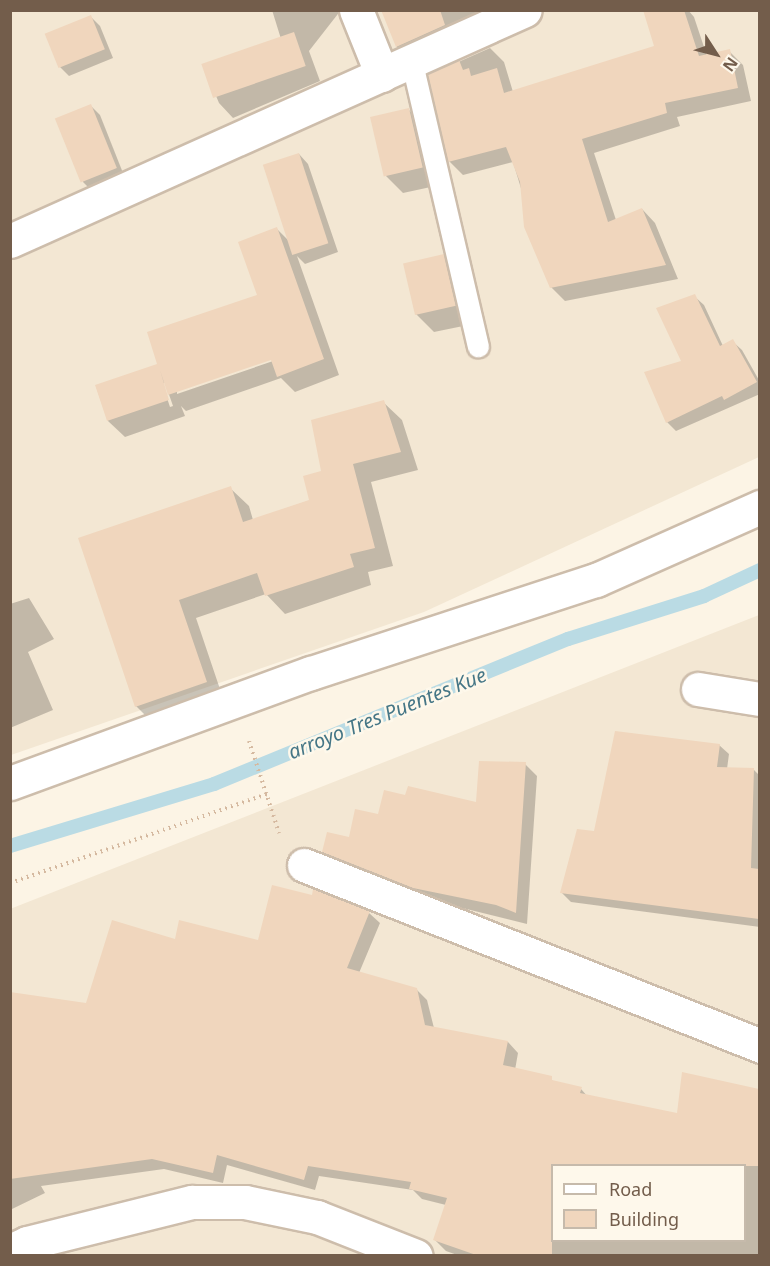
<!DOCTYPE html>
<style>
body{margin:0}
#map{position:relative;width:770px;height:1266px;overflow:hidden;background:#fcf4e5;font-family:"Noto Sans",sans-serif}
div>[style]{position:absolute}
.residential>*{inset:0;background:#f3e7d3}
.shadow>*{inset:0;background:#0003}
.stream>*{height:14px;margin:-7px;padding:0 7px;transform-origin:7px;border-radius:7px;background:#badbe4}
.building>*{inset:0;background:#f0d6bd;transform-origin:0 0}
.path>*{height:4px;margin-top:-2px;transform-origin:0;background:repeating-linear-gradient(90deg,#d5b9a0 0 1.5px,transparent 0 6px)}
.roads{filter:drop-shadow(2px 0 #cdbdab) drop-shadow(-2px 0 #cdbdab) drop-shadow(0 2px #cdbdab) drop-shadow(0 -2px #cdbdab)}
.service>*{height:21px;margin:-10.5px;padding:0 10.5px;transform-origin:10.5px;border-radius:10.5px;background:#fff}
.minor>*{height:33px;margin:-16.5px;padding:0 16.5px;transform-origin:16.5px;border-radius:16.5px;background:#fff}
span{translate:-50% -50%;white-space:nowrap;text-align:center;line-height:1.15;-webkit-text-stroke:5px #fef8eb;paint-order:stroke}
.water-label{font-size:20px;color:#457686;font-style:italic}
.frame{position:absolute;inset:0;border:12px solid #735d4b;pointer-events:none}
.legend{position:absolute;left:551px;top:1164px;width:195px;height:78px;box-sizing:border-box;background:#fef8eb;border:2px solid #c6baab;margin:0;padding:8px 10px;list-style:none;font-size:18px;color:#735d4b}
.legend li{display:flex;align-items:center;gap:12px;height:30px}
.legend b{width:30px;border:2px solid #c6baab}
.north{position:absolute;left:686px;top:24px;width:60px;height:60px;-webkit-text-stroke:4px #fef8eb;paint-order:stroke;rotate:126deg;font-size:16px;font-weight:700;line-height:24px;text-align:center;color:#735d4b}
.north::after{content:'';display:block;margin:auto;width:21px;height:27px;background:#735d4b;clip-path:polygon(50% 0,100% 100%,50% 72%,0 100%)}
</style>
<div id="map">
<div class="residential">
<div style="clip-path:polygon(10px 11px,759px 11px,759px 457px,424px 612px,11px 755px)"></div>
<div style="clip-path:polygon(evenodd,759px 615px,759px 1255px,11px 1255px,10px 909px,759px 615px,552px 1166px,744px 1166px,744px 1240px,552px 1240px,552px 1166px)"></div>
</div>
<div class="shadow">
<div style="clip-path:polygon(272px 10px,341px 10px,309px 51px,320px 81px,233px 118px,219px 103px,205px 70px,281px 39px)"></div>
<div style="clip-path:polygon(383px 10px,517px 10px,412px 61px,397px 47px)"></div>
<div style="clip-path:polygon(659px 10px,688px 10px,694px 17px,707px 56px,729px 51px,743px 65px,751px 101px,677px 117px,680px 126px,594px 153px,616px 220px,642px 209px,655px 223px,678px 279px,565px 301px,551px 287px,513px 162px,463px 175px,449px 161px,429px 75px,490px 48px,504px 62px,513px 92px,656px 47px)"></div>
<div style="clip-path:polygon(91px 17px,100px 26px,113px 58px,69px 76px,60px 67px)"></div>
<div style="clip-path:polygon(91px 106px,100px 115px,125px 178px,92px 191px,83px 182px)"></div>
<div style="clip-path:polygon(409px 110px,427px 128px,440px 185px,403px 193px,385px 175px)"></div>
<div style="clip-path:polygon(evenodd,299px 154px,308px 164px,338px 252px,305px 264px,297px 256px,339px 375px,295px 392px,281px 378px,186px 411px,181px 406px,185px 416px,125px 437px,108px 421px,96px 386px,159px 365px,259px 296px,277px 229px,292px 244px,299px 154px,278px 356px,279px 359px,177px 394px,177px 390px,278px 356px,299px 154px,162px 383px,165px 383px,173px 406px,170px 407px,162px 383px)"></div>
<div style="clip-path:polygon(443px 256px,461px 274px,473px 324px,434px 332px,416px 314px)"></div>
<div style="clip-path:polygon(694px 296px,704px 305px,723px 346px,732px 341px,742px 350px,760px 382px,760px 394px,676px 431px,667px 422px,683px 362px)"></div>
<div style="clip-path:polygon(383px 402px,402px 420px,418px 470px,371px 482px,393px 566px,368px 572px,371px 585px,285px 614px,266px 594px,196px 618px,224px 701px,154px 724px,136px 706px,80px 539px,230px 488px,249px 506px,253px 520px,311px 501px,323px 473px)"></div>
<div style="clip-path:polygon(29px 598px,54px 639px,28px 652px,53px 710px,10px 728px,10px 604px)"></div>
<div style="clip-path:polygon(719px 745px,729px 754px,727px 769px,754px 770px,760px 776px,760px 927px,571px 902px,562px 893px,595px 833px)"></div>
<div style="clip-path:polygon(525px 764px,537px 776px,527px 924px,426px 899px,335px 863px,324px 851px,350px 839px,406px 797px,477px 804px)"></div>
<div style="clip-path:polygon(evenodd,369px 913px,380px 923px,359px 973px,416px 989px,427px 1000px,434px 1028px,508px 1042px,518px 1053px,515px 1070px,581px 1089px,588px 1097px,678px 1115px,683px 1074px,760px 1090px,760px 1256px,460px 1256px,446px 1251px,435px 1240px,446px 1205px,422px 1199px,413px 1190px,319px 1176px,315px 1190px,227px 1165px,223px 1183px,164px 1169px,41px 1186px,45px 1193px,10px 1210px,10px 1013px,87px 1005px,176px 941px,259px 942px,369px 913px,552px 1166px,744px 1166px,744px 1240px,552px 1240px,552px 1166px)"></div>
</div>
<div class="stream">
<div style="left:10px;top:846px;width:213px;rotate:-16.9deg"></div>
<div style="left:214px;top:784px;width:383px;rotate:-22.3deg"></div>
<div style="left:568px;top:639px;width:143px;rotate:-17.5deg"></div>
<div style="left:704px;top:596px;width:62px;rotate:-24.9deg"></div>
</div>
<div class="building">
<div style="clip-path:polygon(381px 10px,440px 10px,445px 25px,396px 47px)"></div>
<div style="clip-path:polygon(643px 10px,684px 10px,699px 56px,730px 49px,738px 88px,665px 103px,667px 113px,582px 139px,608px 222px,642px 208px,666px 265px,550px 288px,524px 227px,520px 182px,506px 147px,448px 162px,428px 74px,459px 60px,463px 70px,469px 68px,471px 76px,497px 68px,504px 93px,654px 46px)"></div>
<div style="left:91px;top:15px;width:37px;height:50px;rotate:68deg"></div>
<div style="left:294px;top:32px;width:36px;height:98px;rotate:71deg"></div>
<div style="left:91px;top:104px;width:69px;height:39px;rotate:68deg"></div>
<div style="left:409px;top:108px;width:61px;height:40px;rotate:77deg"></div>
<div style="left:299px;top:153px;width:95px;height:38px;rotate:72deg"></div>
<div style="clip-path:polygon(277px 227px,324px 359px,277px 377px,271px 360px,168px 395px,160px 370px,169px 400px,107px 421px,95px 385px,157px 364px,147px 332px,257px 295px,238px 242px)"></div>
<div style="left:444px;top:254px;width:53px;height:42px;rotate:77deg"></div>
<div style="clip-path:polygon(695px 294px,720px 346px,733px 339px,757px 382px,724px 400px,722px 396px,666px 423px,644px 372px,681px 361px,656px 308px)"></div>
<div style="clip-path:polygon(384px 400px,401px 452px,353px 464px,375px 548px,350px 554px,354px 567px,265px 596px,257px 573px,179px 600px,207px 682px,135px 707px,78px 538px,231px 486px,243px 522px,309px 500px,303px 476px,321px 471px,311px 420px)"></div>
<div style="clip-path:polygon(615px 731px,720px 744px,717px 767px,754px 768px,751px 868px,759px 869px,759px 919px,560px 893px,577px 829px,594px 831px)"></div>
<div style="clip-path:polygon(479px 761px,526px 762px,516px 913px,496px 905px,413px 888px,322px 852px,327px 832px,349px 837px,355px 809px,378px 814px,384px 790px,405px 795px,408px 786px,476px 802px)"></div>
<div style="clip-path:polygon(272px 885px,312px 895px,313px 889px,370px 911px,347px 968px,417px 988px,425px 1025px,508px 1041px,503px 1065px,552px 1076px,552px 1080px,582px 1087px,580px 1093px,677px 1113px,682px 1072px,759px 1089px,759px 1166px,552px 1166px,552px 1256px,479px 1256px,433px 1240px,447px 1198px,409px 1189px,411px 1182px,308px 1166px,304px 1180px,217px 1155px,213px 1173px,152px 1159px,10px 1179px,10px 992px,86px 1003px,112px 920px,175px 939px,179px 920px,258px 940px)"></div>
</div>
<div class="path">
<div style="left:249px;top:741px;width:97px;rotate:71.9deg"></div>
<div style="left:10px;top:883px;width:272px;rotate:-19.1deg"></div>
</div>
<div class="roads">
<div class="service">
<div style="left:412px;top:63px;width:291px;rotate:76.9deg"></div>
</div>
<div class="minor">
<div style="left:356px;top:10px;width:70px;rotate:68.2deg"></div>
<div style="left:10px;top:241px;width:564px;rotate:-24.16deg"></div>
<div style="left:698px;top:689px;width:63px;rotate:9.2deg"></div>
<div style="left:10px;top:783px;width:320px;rotate:-20.1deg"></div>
<div style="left:311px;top:673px;width:300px;rotate:-18.1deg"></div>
<div style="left:596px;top:580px;width:180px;rotate:-24deg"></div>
<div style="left:304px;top:865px;width:491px;rotate:21.6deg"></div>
<div style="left:10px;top:1251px;width:19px;rotate:-25deg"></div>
<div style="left:27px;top:1243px;width:170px;rotate:-14deg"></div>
<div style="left:192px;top:1202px;width:53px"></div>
<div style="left:245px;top:1202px;width:74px;rotate:11.8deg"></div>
<div style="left:317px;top:1217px;width:106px;rotate:21.5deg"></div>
</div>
</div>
<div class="water-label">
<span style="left:387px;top:713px;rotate:-22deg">arroyo Tres Puentes Kue</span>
</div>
<div class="frame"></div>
<ul class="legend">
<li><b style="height:8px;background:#fff"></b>Road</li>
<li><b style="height:16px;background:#f0d6bd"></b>Building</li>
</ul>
<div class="north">N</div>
</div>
